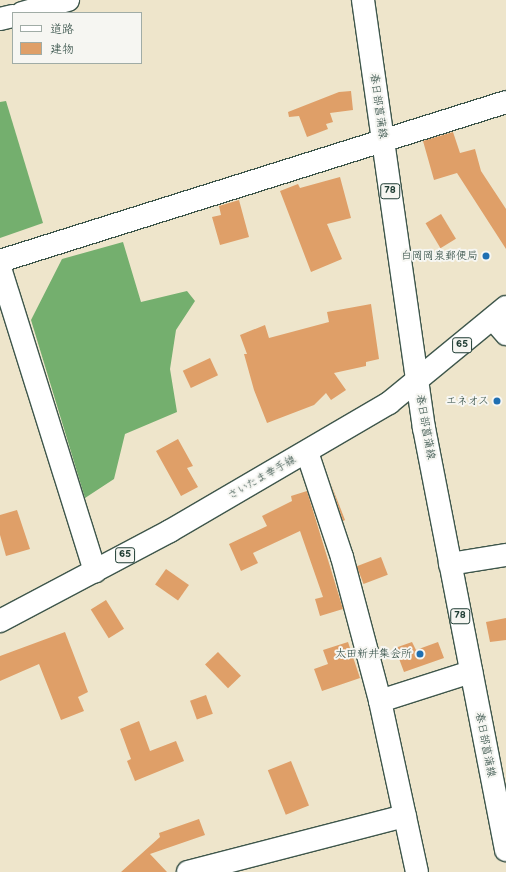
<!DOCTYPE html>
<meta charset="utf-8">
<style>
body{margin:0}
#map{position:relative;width:506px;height:872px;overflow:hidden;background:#eee5cb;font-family:"Balsamiq Sans","Klee One",sans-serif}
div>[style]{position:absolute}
.forest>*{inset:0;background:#74af6e}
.building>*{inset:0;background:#df9f68;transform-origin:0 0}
.roads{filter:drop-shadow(1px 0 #3e564b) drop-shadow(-1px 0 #3e564b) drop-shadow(0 1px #3e564b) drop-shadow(0 -1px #3e564b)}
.minor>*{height:22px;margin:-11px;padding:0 11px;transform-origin:11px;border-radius:11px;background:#fff}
.major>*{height:22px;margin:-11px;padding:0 11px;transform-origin:11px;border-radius:11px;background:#fff}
.dots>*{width:11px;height:11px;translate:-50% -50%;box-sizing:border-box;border:2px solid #f6f6f2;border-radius:50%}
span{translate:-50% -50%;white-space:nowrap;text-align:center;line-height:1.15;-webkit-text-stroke:4px #f6f6f2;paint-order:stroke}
.shield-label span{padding:1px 3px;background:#f6f6f2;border:1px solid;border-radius:3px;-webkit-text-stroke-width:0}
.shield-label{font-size:10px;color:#1f3d34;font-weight:700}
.street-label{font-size:11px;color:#1f3d34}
.poi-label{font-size:11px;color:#1f3d34}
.right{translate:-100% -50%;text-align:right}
.legend{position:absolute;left:12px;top:12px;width:130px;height:52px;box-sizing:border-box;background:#f6f6f2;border:1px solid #a0aca6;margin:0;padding:5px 7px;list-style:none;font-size:12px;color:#1f3d34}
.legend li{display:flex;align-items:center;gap:8px;height:20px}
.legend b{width:20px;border:1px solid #a0aca6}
</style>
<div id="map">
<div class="forest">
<div style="clip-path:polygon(6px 101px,43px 223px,0 238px,0 102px)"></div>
<div style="clip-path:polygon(123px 242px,141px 302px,187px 291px,195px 301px,176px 330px,170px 369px,177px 412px,125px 434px,114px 479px,85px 498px,31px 320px,62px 259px)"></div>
</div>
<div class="building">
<div style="clip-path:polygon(351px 91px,353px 110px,330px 113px,333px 122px,326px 124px,328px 129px,307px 137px,299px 116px,289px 117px,288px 112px,339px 92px)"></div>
<div style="clip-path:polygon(453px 132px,460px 153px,475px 149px,481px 171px,506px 209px,506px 249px,457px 173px,434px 180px,423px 141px)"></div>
<div style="clip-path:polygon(340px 177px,351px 218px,327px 224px,342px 259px,311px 272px,280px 191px,298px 184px,300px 188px)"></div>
<div style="clip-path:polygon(239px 200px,249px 237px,220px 245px,212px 217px,221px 215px,219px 206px)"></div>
<div style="left:441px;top:214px;width:29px;height:18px;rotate:59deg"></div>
<div style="clip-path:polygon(371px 304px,379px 359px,366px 362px,366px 366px,334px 373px,346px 390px,331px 400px,326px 393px,314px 405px,267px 423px,254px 390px,244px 354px,247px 354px,240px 335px,265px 325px,269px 338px,329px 322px,327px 312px)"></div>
<div style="left:210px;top:358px;width:19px;height:30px;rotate:65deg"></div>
<div style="clip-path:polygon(178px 439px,193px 466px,187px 468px,198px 487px,181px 496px,156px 451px)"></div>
<div style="clip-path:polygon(331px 484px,345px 520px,343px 521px)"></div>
<div style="clip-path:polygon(307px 491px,343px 609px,320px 616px,315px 599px,323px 597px,300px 531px,253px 553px,258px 563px,241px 571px,229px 544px,267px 526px,262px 516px,292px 501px,291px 496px)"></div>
<div style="clip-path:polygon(17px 510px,30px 549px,6px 556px,0 535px,0 515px)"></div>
<div style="left:381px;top:557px;width:19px;height:26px;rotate:69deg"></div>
<div style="left:166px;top:569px;width:28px;height:19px;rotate:35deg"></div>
<div style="left:106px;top:600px;width:34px;height:18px;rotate:58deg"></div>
<div style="clip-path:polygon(506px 618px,506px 640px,490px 642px,486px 622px)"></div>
<div style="clip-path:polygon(65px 632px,88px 692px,78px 697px,84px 711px,61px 720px,39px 664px,0 681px,0 656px)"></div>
<div style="clip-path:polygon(348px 642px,360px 678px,322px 691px,314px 669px,328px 664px,323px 650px)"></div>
<div style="clip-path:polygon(412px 642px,416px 650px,438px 642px,444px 658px,404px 672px,395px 648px)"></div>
<div style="left:218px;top:652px;width:33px;height:18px;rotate:46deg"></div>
<div style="left:206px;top:695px;width:20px;height:17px;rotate:70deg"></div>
<div style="clip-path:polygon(139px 721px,150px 751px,176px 741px,184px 761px,135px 781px,127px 761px,131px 759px,120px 729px)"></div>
<div style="left:291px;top:761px;width:48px;height:25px;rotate:68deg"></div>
<div style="clip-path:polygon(199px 819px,205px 835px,150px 854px,167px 872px,121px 872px,160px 837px,159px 833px)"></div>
</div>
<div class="roads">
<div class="minor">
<div style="left:22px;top:13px;width:48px;rotate:-15.8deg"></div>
<div style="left:0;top:19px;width:13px;rotate:-13deg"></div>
<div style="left:0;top:261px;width:530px;rotate:-17.44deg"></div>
<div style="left:0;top:268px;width:318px;rotate:72.6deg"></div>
<div style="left:493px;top:319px;width:20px;rotate:49deg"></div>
<div style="left:307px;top:452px;width:111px;rotate:71.6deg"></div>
<div style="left:342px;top:557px;width:149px;rotate:75.2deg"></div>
<div style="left:380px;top:701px;width:175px;rotate:77.8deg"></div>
<div style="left:450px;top:564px;width:57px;rotate:-9.1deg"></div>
<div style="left:380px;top:701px;width:96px;rotate:-17.7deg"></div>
<div style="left:188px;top:872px;width:224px;rotate:-14.5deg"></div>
</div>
<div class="major">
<div style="left:363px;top:0;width:432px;rotate:81.9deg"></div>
<div style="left:424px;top:428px;width:430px;rotate:79deg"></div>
<div style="left:0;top:621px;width:192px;rotate:-27.9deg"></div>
<div style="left:170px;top:531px;width:254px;rotate:-30.3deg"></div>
<div style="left:389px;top:403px;width:151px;rotate:-39.4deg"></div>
</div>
</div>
<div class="dots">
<div style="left:486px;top:256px;background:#1f6fb2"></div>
<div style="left:497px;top:401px;background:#1f6fb2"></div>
<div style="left:420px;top:654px;background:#1f6fb2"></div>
</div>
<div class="shield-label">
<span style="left:390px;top:191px">78</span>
<span style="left:462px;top:345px">65</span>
<span style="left:125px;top:555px">65</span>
<span style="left:460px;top:616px">78</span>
</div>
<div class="street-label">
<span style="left:378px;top:106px;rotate:82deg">春日部菖蒲線</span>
<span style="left:425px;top:427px;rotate:80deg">春日部菖蒲線</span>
<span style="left:262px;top:478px;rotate:-30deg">さいたま幸手線</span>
<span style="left:485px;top:745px;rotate:79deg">春日部菖蒲線</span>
</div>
<div class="poi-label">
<span class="right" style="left:478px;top:256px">白岡岡泉郵便局</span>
<span class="right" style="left:489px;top:401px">エネオス</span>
<span class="right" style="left:412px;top:654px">太田新井集会所</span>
</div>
<ul class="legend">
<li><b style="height:5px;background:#fff"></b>道路</li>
<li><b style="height:11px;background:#df9f68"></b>建物</li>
</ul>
</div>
